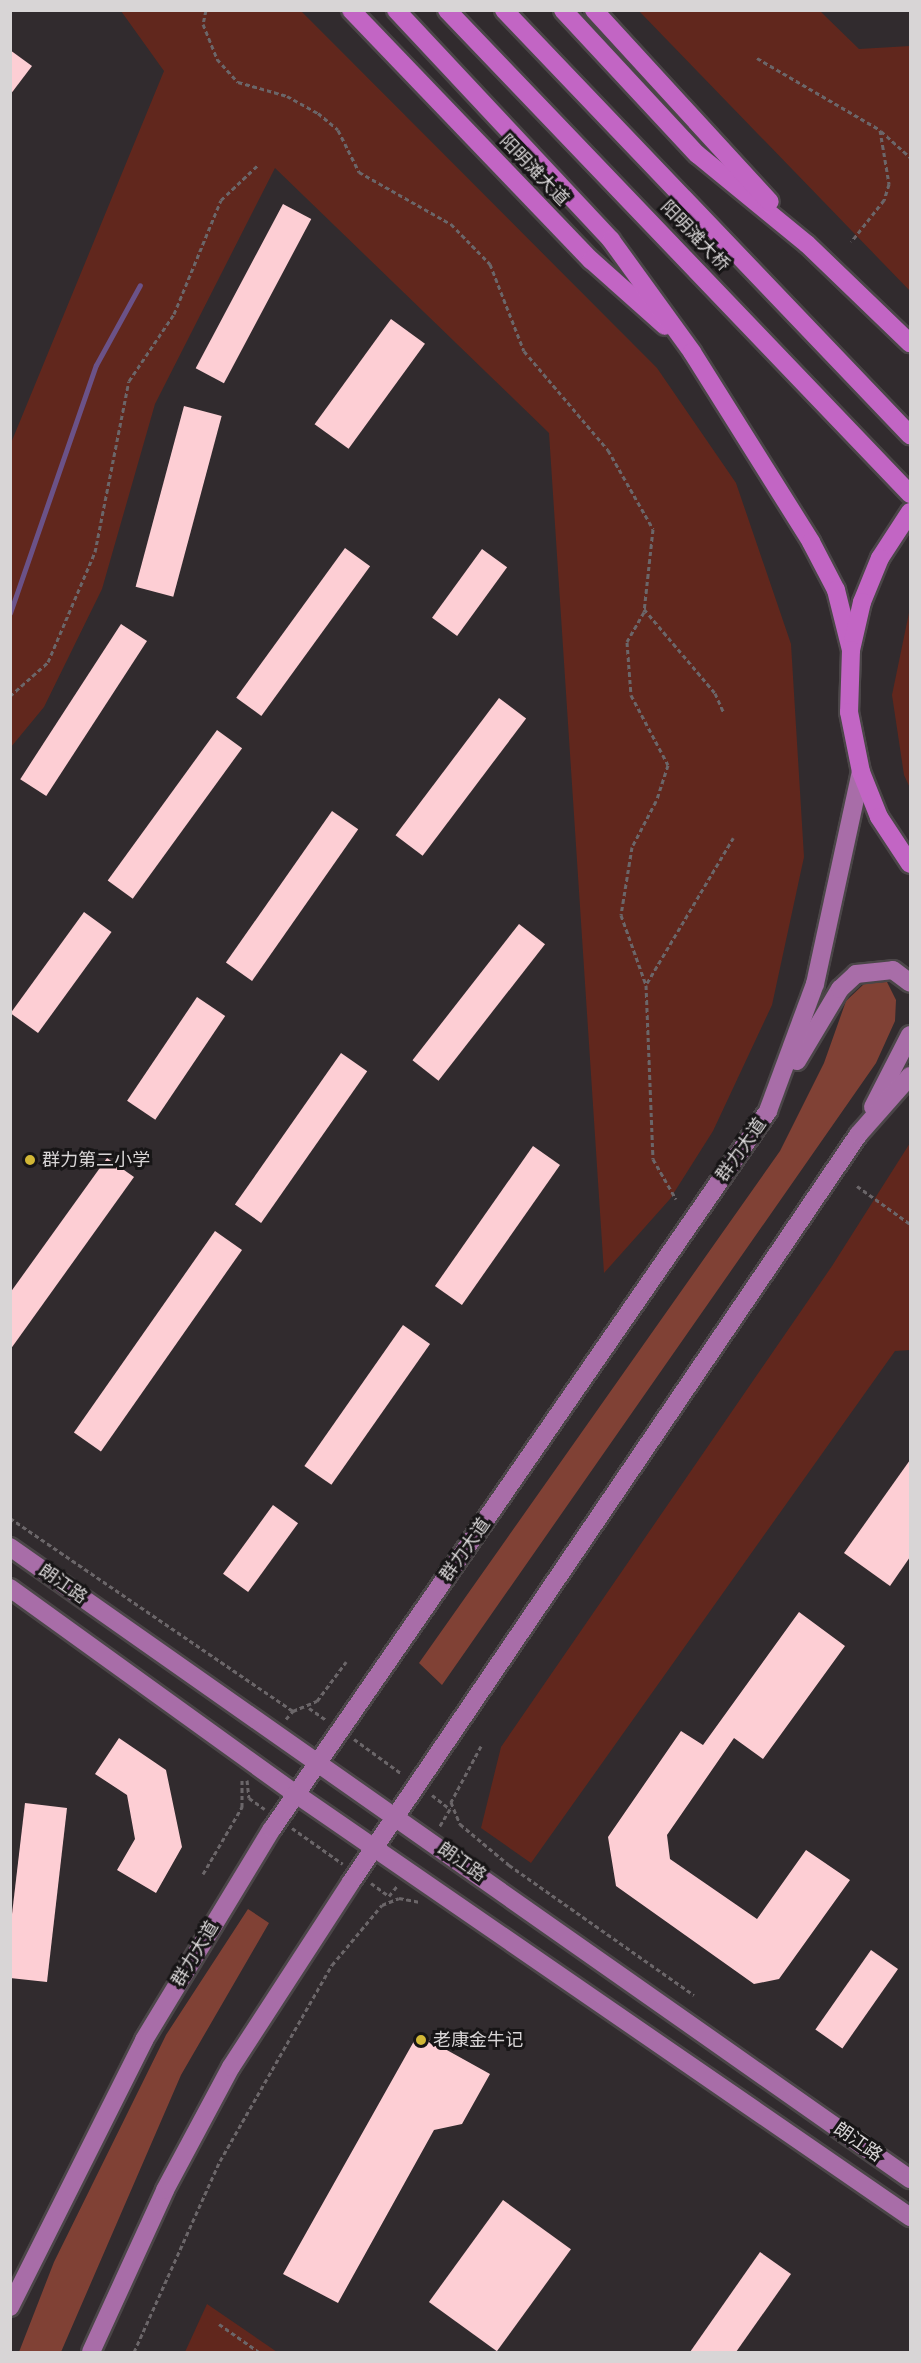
<!DOCTYPE html>
<meta charset="utf-8">
<style>
body{margin:0}
#map{position:relative;width:921px;height:2363px;overflow:hidden;background:#312b2e;font-family:Karla,"Noto Sans SC",sans-serif}
div>[style]{position:absolute}
.green>*{inset:0;background:#61271d}
.forest>*{inset:0;background:#804135}
.stream>*{height:5px;margin:-2.5px;padding:0 2.5px;transform-origin:2.5px;border-radius:2.5px;background:#6b5288}
.building>*{inset:0;background:#fdced4;transform-origin:0 0}
.path>*{height:3px;margin-top:-1.5px;transform-origin:0;background:repeating-linear-gradient(90deg,#6b6669 0 4.5px,transparent 0 7.5px)}
.roads{filter:drop-shadow(2px 0 #4b4648) drop-shadow(-2px 0 #4b4648) drop-shadow(0 2px #4b4648) drop-shadow(0 -2px #4b4648)}
.major>*{height:18px;margin:-9px;padding:0 9px;transform-origin:9px;border-radius:9px;background:#a86da8}
.highway>*{height:18px;margin:-9px;padding:0 9px;transform-origin:9px;border-radius:9px;background:#c265c4}
.dots>*{width:16px;height:16px;translate:-50% -50%;box-sizing:border-box;border:3px solid #171516;border-radius:50%}
span{translate:-50% -50%;white-space:nowrap;text-align:center;line-height:1.15;-webkit-text-stroke:6px #171516;paint-order:stroke}
.street-label{font-size:18px;color:#d8d5d6}
.poi-label{font-size:18px;color:#d8d5d6}
.left{translate:0 -50%;text-align:left}
.frame{position:absolute;inset:0;border:12px solid #d8d5d6;pointer-events:none}
</style>
<div id="map">
<div class="green">
<div style="clip-path:polygon(121px 11px,301px 11px,657px 368px,736px 483px,791px 644px,804px 857px,772px 1005px,713px 1131px,670px 1199px,604px 1273px,549px 433px,275px 168px,155px 404px,102px 589px,44px 707px,11px 747px,11px 443px,164px 71px)"></div>
<div style="clip-path:polygon(639px 11px,820px 11px,859px 49px,910px 46px,910px 291px)"></div>
<div style="clip-path:polygon(910px 608px,910px 788px,904px 775px,892px 695px)"></div>
<div style="clip-path:polygon(910px 1143px,910px 1350px,895px 1351px,531px 1863px,481px 1828px,501px 1747px,832px 1266px)"></div>
<div style="clip-path:polygon(207px 2304px,277px 2352px,185px 2352px)"></div>
</div>
<div class="forest">
<div style="clip-path:polygon(887px 982px,896px 1000px,895px 1021px,876px 1063px,442px 1685px,419px 1663px,780px 1151px,824px 1063px,846px 1001px,865px 983px)"></div>
<div style="clip-path:polygon(248px 1909px,269px 1923px,181px 2075px,61px 2352px,19px 2352px,54px 2262px,166px 2035px)"></div>
</div>
<div class="stream">
<div style="left:10px;top:613px;width:262px;rotate:-70.9deg"></div>
<div style="left:96px;top:365px;width:91px;rotate:-61.2deg"></div>
</div>
<div class="building">
<div style="clip-path:polygon(10px 50px,32px 66px,10px 95px)"></div>
<div style="left:283px;top:204px;width:32px;height:186px;rotate:28deg"></div>
<div style="left:391px;top:319px;width:42px;height:130px;rotate:36deg"></div>
<div style="left:184px;top:406px;width:39px;height:187px;rotate:15deg"></div>
<div style="left:345px;top:548px;width:31px;height:185px;rotate:36deg"></div>
<div style="left:482px;top:549px;width:31px;height:85px;rotate:36deg"></div>
<div style="left:121px;top:624px;width:31px;height:185px;rotate:33deg"></div>
<div style="left:499px;top:698px;width:34px;height:172px;rotate:37deg"></div>
<div style="left:217px;top:730px;width:31px;height:186px;rotate:36deg"></div>
<div style="left:332px;top:811px;width:32px;height:185px;rotate:35deg"></div>
<div style="left:84px;top:912px;width:34px;height:125px;rotate:36deg"></div>
<div style="left:519px;top:924px;width:33px;height:173px;rotate:38deg"></div>
<div style="left:197px;top:997px;width:34px;height:125px;rotate:34deg"></div>
<div style="left:341px;top:1053px;width:32px;height:185px;rotate:35deg"></div>
<div style="left:533px;top:1146px;width:33px;height:171px;rotate:35deg"></div>
<div style="clip-path:polygon(107px 1158px,134px 1177px,10px 1350px,10px 1293px)"></div>
<div style="left:215px;top:1231px;width:33px;height:246px;rotate:35deg"></div>
<div style="left:403px;top:1325px;width:33px;height:172px;rotate:35deg"></div>
<div style="clip-path:polygon(910px 1460px,910px 1557px,890px 1586px,844px 1553px)"></div>
<div style="left:273px;top:1505px;width:31px;height:85px;rotate:36deg"></div>
<div style="clip-path:polygon(799px 1612px,845px 1646px,763px 1759px,734px 1738px,667px 1835px,670px 1859px,757px 1919px,806px 1850px,850px 1880px,779px 1979px,754px 1984px,616px 1886px,608px 1837px,681px 1731px,703px 1745px)"></div>
<div style="clip-path:polygon(119px 1738px,166px 1770px,182px 1847px,156px 1893px,117px 1870px,135px 1839px,127px 1795px,95px 1774px)"></div>
<div style="clip-path:polygon(25px 1803px,67px 1808px,47px 1982px,10px 1978px,10px 1931px)"></div>
<div style="left:871px;top:1950px;width:33px;height:97px;rotate:35deg"></div>
<div style="clip-path:polygon(418px 2034px,490px 2074px,462px 2124px,434px 2130px,338px 2303px,283px 2274px)"></div>
<div style="left:503px;top:2200px;width:84px;height:126px;rotate:36deg"></div>
<div style="clip-path:polygon(760px 2252px,791px 2274px,736px 2352px,690px 2352px)"></div>
</div>
<div class="path">
<div style="left:206px;top:10px;width:14px;rotate:102deg"></div>
<div style="left:203px;top:24px;width:38px;rotate:68deg"></div>
<div style="left:217px;top:59px;width:31px;rotate:48deg"></div>
<div style="left:238px;top:82px;width:51px;rotate:15.9deg"></div>
<div style="left:287px;top:96px;width:35px;rotate:29deg"></div>
<div style="left:318px;top:113px;width:26px;rotate:40deg"></div>
<div style="left:338px;top:130px;width:47px;rotate:63.4deg"></div>
<div style="left:359px;top:172px;width:106px;rotate:29.5deg"></div>
<div style="left:451px;top:224px;width:56px;rotate:45.7deg"></div>
<div style="left:490px;top:264px;width:93px;rotate:68.7deg"></div>
<div style="left:524px;top:351px;width:130px;rotate:49.7deg"></div>
<div style="left:608px;top:450px;width:91px;rotate:60.3deg"></div>
<div style="left:653px;top:529px;width:83px;rotate:96.2deg"></div>
<div style="left:644px;top:612px;width:34px;rotate:120deg"></div>
<div style="left:627px;top:642px;width:53px;rotate:85.7deg"></div>
<div style="left:631px;top:695px;width:79px;rotate:62.1deg"></div>
<div style="left:668px;top:765px;width:38px;rotate:108deg"></div>
<div style="left:656px;top:801px;width:52px;rotate:117.6deg"></div>
<div style="left:632px;top:847px;width:69px;rotate:99.2deg"></div>
<div style="left:621px;top:915px;width:74px;rotate:70.3deg"></div>
<div style="left:646px;top:985px;width:174px;rotate:87.7deg"></div>
<div style="left:653px;top:1159px;width:46px;rotate:60.1deg"></div>
<div style="left:757px;top:58px;width:143px;rotate:30.3deg"></div>
<div style="left:880px;top:130px;width:55px;rotate:80.5deg"></div>
<div style="left:889px;top:184px;width:17px;rotate:107deg"></div>
<div style="left:884px;top:200px;width:53px;rotate:128.2deg"></div>
<div style="left:881px;top:131px;width:39px;rotate:42deg"></div>
<div style="left:644px;top:609px;width:110px;rotate:49.8deg"></div>
<div style="left:715px;top:693px;width:22px;rotate:66deg"></div>
<div style="left:10px;top:696px;width:51px;rotate:-41.8deg"></div>
<div style="left:48px;top:662px;width:120px;rotate:-66.9deg"></div>
<div style="left:95px;top:552px;width:174px;rotate:-78.8deg"></div>
<div style="left:129px;top:381px;width:81px;rotate:-56.1deg"></div>
<div style="left:174px;top:314px;width:123px;rotate:-67.6deg"></div>
<div style="left:221px;top:200px;width:51px;rotate:-43.4deg"></div>
<div style="left:647px;top:983px;width:169px;rotate:-59.3deg"></div>
<div style="left:857px;top:1186px;width:65px;rotate:35.6deg"></div>
<div style="left:10px;top:1518px;width:343px;rotate:34.3deg"></div>
<div style="left:293px;top:1711px;width:26px;rotate:-23deg"></div>
<div style="left:317px;top:1701px;width:49px;rotate:-53.4deg"></div>
<div style="left:309px;top:1708px;width:21px;rotate:35deg"></div>
<div style="left:286px;top:1719px;width:11px;rotate:-49deg"></div>
<div style="left:354px;top:1739px;width:59px;rotate:36.1deg"></div>
<div style="left:481px;top:1746px;width:64px;rotate:118.2deg"></div>
<div style="left:451px;top:1802px;width:24px;rotate:68deg"></div>
<div style="left:460px;top:1824px;width:64px;rotate:39.9deg"></div>
<div style="left:509px;top:1865px;width:226px;rotate:35.1deg"></div>
<div style="left:247px;top:1780px;width:18px;rotate:84deg"></div>
<div style="left:249px;top:1798px;width:19px;rotate:35deg"></div>
<div style="left:432px;top:1795px;width:23px;rotate:38deg"></div>
<div style="left:450px;top:1809px;width:21px;rotate:121deg"></div>
<div style="left:292px;top:1828px;width:62px;rotate:35.2deg"></div>
<div style="left:203px;top:1874px;width:78px;rotate:-59.8deg"></div>
<div style="left:242px;top:1807px;width:28px;rotate:-90deg"></div>
<div style="left:371px;top:1883px;width:22px;rotate:36deg"></div>
<div style="left:389px;top:1896px;width:13px;rotate:-51deg"></div>
<div style="left:219px;top:2324px;width:49px;rotate:35deg"></div>
<div style="left:134px;top:2352px;width:209px;rotate:-65.8deg"></div>
<div style="left:220px;top:2161px;width:226px;rotate:-60.3deg"></div>
<div style="left:332px;top:1965px;width:78px;rotate:-50.2deg"></div>
<div style="left:382px;top:1905px;width:18px;rotate:-22deg"></div>
<div style="left:399px;top:1898px;width:20px;rotate:11deg"></div>
</div>
<div class="roads">
<div class="major">
<div style="left:797px;top:1061px;width:84px;rotate:-59.2deg"></div>
<div style="left:840px;top:989px;width:22px;rotate:-43deg"></div>
<div style="left:856px;top:974px;width:37px;rotate:-6deg"></div>
<div style="left:893px;top:970px;width:21px;rotate:37deg"></div>
<div style="left:873px;top:1107px;width:81px;rotate:-62.8deg"></div>
<div style="left:10px;top:1547px;width:1100px;rotate:35.08deg"></div>
<div style="left:10px;top:1588px;width:352px;rotate:35.8deg"></div>
<div style="left:296px;top:1794px;width:746px;rotate:34.56deg"></div>
<div style="left:10px;top:2307px;width:299px;rotate:-63.3deg"></div>
<div style="left:144px;top:2040px;width:247px;rotate:-58.8deg"></div>
<div style="left:272px;top:1829px;width:873px;rotate:-55.36deg"></div>
<div style="left:768px;top:1111px;width:135px;rotate:-69.7deg"></div>
<div style="left:815px;top:984px;width:217px;rotate:-77.8deg"></div>
<div style="left:91px;top:2352px;width:178px;rotate:-65.4deg"></div>
<div style="left:165px;top:2190px;width:140px;rotate:-61.8deg"></div>
<div style="left:231px;top:2067px;width:221px;rotate:-57deg"></div>
<div style="left:351px;top:1882px;width:903px;rotate:-55.83deg"></div>
<div style="left:858px;top:1135px;width:79px;rotate:-48.6deg"></div>
</div>
<div class="highway">
<div style="left:351px;top:10px;width:347px;rotate:46.2deg"></div>
<div style="left:591px;top:260px;width:99px;rotate:41.7deg"></div>
<div style="left:396px;top:10px;width:315px;rotate:46.9deg"></div>
<div style="left:611px;top:240px;width:138px;rotate:54.1deg"></div>
<div style="left:692px;top:352px;width:224px;rotate:57.9deg"></div>
<div style="left:811px;top:542px;width:54px;rotate:62.5deg"></div>
<div style="left:836px;top:590px;width:62px;rotate:76deg"></div>
<div style="left:447px;top:10px;width:670px;rotate:46.27deg"></div>
<div style="left:504px;top:10px;width:588px;rotate:46.31deg"></div>
<div style="left:563px;top:10px;width:197px;rotate:47.1deg"></div>
<div style="left:697px;top:154px;width:142px;rotate:39.3deg"></div>
<div style="left:807px;top:244px;width:143px;rotate:43.9deg"></div>
<div style="left:594px;top:10px;width:260px;rotate:47.5deg"></div>
<div style="left:910px;top:512px;width:55px;rotate:123.1deg"></div>
<div style="left:880px;top:558px;width:48px;rotate:112.2deg"></div>
<div style="left:862px;top:602px;width:49px;rotate:102.9deg"></div>
<div style="left:851px;top:650px;width:62px;rotate:91.8deg"></div>
<div style="left:849px;top:712px;width:61px;rotate:78.7deg"></div>
<div style="left:861px;top:772px;width:48px;rotate:68.2deg"></div>
<div style="left:879px;top:817px;width:56px;rotate:56.6deg"></div>
</div>
</div>
<div class="dots">
<div style="left:30px;top:1160px;background:#d2b736"></div>
<div style="left:421px;top:2040px;background:#d2b736"></div>
</div>
<div class="street-label">
<span style="left:534px;top:170px;rotate:46deg">阳明滩大道</span>
<span style="left:695px;top:236px;rotate:46deg">阳明滩大桥</span>
<span style="left:741px;top:1150px;rotate:-55deg">群力大道</span>
<span style="left:465px;top:1550px;rotate:-55deg">群力大道</span>
<span style="left:63px;top:1584px;rotate:35deg">朗江路</span>
<span style="left:462px;top:1862px;rotate:35deg">朗江路</span>
<span style="left:195px;top:1954px;rotate:-59deg">群力大道</span>
<span style="left:858px;top:2142px;rotate:35deg">朗江路</span>
</div>
<div class="poi-label">
<span class="left" style="left:42px;top:1160px">群力第二小学</span>
<span class="left" style="left:433px;top:2040px">老康金牛记</span>
</div>
<div class="frame"></div>
</div>
